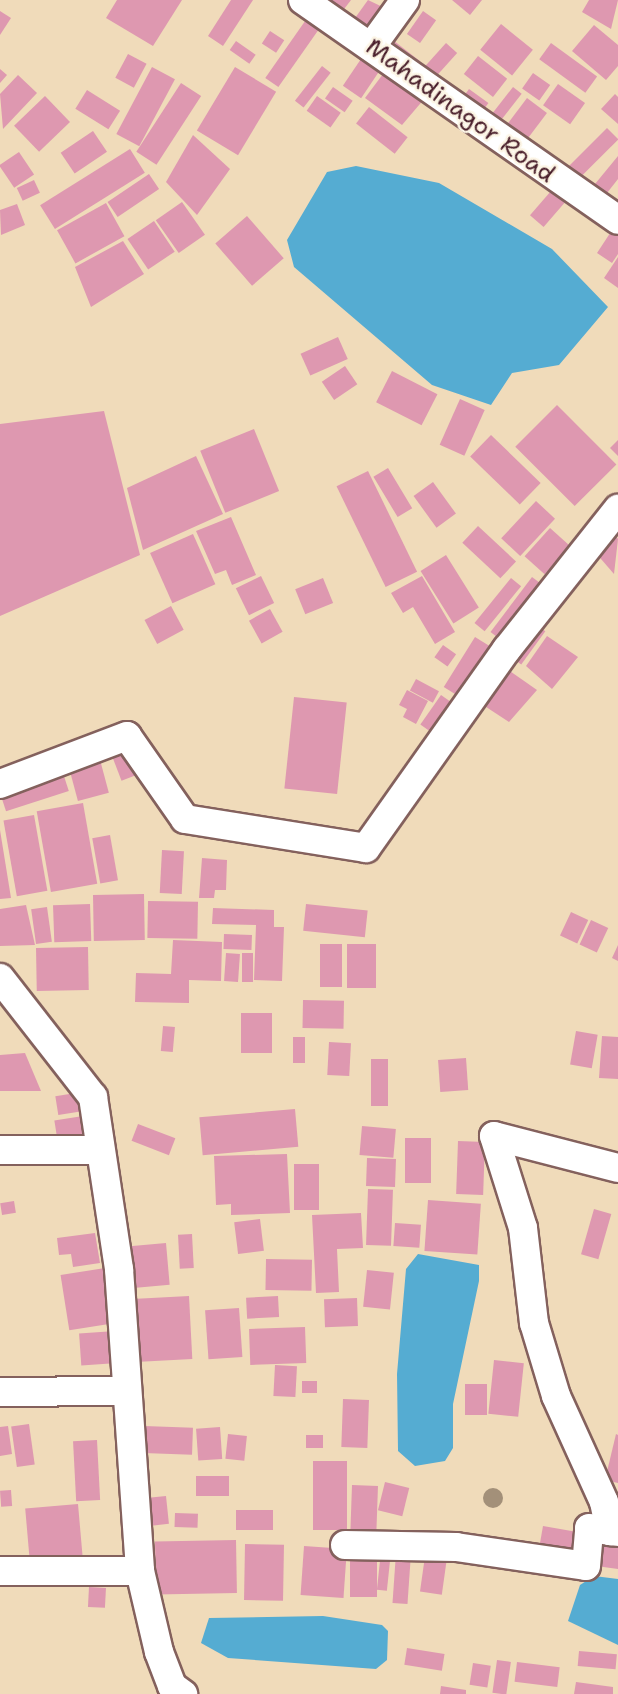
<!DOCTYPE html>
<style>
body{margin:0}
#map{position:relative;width:618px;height:1694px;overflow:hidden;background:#f0dbba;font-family:"Shantell Sans",sans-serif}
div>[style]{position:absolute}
.water>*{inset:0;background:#55acd2}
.building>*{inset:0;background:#de98b0;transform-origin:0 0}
.roads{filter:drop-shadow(2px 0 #84615d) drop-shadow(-2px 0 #84615d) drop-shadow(0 2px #84615d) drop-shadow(0 -2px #84615d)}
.minor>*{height:28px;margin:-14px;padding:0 14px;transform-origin:14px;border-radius:14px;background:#fff}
.trees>*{width:20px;height:20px;margin:-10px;border-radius:50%;background:#a39079}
span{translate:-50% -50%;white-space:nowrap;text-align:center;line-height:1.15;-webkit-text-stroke:5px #fcf5e5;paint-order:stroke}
.street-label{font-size:24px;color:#4a1f2b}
</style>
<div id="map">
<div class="water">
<div style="clip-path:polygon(356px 166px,439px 183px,552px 249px,608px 307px,559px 365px,512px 373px,491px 405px,432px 385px,294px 267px,287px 240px,327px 172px)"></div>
<div style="clip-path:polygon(418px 1254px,479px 1265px,479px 1281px,453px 1404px,453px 1448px,445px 1461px,415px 1466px,398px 1451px,397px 1374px,406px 1269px)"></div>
<div style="clip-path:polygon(594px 1576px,618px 1579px,618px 1645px,568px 1621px,580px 1585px)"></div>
<div style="clip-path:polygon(323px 1616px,382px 1625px,388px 1631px,387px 1660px,376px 1669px,228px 1658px,201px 1643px,209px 1618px)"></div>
</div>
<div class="building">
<div style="clip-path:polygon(117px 0,182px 0,153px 46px,106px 18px)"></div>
<div style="clip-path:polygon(231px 0,253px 0,223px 46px,208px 36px)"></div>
<div style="clip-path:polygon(321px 0,351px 0,338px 17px)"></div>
<div style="clip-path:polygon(368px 0,391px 11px,370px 39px,350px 25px)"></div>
<div style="clip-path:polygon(452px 0,482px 0,470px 15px)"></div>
<div style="clip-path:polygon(589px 0,618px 0,611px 29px,582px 12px)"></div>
<div style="clip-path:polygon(0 11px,11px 18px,0 35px)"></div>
<div style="left:423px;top:11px;width:16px;height:28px;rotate:35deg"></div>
<div style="left:310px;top:14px;width:16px;height:78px;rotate:35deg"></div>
<div style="left:501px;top:24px;width:41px;height:33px;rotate:39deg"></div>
<div style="clip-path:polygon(594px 25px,618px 45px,618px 66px,606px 80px,572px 51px)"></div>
<div style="left:270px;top:31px;width:17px;height:15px;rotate:33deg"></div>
<div style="left:389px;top:37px;width:39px;height:11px;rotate:38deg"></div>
<div style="left:236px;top:41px;width:24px;height:11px;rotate:35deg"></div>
<div style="left:446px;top:43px;width:15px;height:40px;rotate:42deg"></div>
<div style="left:551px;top:43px;width:57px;height:20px;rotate:36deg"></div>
<div style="left:128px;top:54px;width:21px;height:27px;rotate:28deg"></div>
<div style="left:363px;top:56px;width:22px;height:36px;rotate:34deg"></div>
<div style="left:478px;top:56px;width:37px;height:23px;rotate:38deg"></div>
<div style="left:322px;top:66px;width:11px;height:44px;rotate:38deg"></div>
<div style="clip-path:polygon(389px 66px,425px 98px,402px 125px,365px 98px)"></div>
<div style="left:152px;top:67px;width:26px;height:76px;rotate:28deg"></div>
<div style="left:235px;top:67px;width:48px;height:74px;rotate:31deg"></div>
<div style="clip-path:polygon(0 69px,7px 75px,0 83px)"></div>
<div style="left:533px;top:73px;width:21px;height:19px;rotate:35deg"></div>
<div style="clip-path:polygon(18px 75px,37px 93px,3px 129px,0 94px)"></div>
<div style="left:181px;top:83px;width:24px;height:82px;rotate:33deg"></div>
<div style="left:558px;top:84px;width:33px;height:26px;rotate:35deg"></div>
<div style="left:333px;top:87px;width:24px;height:14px;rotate:35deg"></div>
<div style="left:513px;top:87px;width:11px;height:34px;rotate:38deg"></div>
<div style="left:469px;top:89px;width:24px;height:13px;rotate:36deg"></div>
<div style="left:87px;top:90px;width:39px;height:22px;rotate:32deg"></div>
<div style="clip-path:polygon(615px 94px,618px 97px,618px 124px,601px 109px)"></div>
<div style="left:45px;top:96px;width:36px;height:43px;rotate:46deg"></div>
<div style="left:317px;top:96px;width:29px;height:18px;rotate:35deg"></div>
<div style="left:527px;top:98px;width:25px;height:37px;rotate:37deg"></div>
<div style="left:369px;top:107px;width:49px;height:21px;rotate:38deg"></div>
<div style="left:607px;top:128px;width:16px;height:64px;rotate:45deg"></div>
<div style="left:93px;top:131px;width:25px;height:39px;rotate:56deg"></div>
<div style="clip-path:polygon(193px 135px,230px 169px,197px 215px,166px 182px)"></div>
<div style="left:130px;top:149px;width:28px;height:106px;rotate:58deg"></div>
<div style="left:19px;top:152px;width:27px;height:24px;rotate:56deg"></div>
<div style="clip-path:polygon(618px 156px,618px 179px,607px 193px,595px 184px)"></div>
<div style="left:149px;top:174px;width:18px;height:50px;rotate:56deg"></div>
<div style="left:34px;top:180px;width:14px;height:19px;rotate:65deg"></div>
<div style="left:551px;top:191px;width:18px;height:32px;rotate:41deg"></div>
<div style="left:182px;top:202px;width:40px;height:32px;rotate:55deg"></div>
<div style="left:106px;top:203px;width:38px;height:56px;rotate:61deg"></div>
<div style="clip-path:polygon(17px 204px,25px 225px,1px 235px,0 210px)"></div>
<div style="left:247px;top:216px;width:56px;height:42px;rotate:49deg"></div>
<div style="left:154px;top:221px;width:37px;height:32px;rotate:56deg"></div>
<div style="clip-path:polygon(618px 221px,618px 254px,612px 263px,597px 253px)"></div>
<div style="clip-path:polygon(123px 241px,144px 274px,91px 307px,75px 267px)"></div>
<div style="clip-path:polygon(618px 257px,618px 288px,604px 278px)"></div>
<div style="left:338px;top:337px;width:24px;height:41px;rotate:66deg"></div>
<div style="left:345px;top:366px;width:22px;height:28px;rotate:56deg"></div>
<div style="left:392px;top:371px;width:51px;height:35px;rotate:27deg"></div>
<div style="left:460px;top:399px;width:27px;height:50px;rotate:24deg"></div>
<div style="left:557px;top:405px;width:84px;height:59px;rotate:45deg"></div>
<div style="clip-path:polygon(104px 411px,140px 555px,0 616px,0 424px)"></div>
<div style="left:254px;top:429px;width:67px;height:58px;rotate:68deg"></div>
<div style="left:491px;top:435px;width:69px;height:30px;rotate:44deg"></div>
<div style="clip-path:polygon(618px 440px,618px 456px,610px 448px)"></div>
<div style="clip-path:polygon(196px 456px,223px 514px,143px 550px,127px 488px)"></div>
<div style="left:388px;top:468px;width:47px;height:17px;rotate:59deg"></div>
<div style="left:368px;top:471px;width:112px;height:35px;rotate:64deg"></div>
<div style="left:433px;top:482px;width:39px;height:24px;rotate:54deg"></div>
<div style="left:536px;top:501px;width:26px;height:51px;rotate:43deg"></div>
<div style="clip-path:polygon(231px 517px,256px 575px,232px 585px,226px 570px,215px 574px,196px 531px)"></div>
<div style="clip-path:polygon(602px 520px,618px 539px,614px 574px,582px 537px)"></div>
<div style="left:478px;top:526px;width:52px;height:23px;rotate:43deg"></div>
<div style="left:550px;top:528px;width:27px;height:38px;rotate:42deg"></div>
<div style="left:193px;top:534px;width:55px;height:47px;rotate:66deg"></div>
<div style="left:446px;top:555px;width:62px;height:30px;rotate:58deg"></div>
<div style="left:261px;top:576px;width:30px;height:28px;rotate:64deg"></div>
<div style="clip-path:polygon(422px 576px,455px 632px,435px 644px,413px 607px,403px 613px,391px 593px)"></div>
<div style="left:532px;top:577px;width:10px;height:69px;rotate:37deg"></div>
<div style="left:323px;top:578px;width:27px;height:30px;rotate:68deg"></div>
<div style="left:511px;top:578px;width:13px;height:58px;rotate:39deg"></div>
<div style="left:171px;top:606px;width:27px;height:30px;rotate:62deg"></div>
<div style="left:270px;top:609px;width:26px;height:24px;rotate:61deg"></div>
<div style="left:534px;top:623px;width:14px;height:41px;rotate:36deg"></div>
<div style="clip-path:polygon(547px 636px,578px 657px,552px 689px,526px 666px)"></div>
<div style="left:475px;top:637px;width:19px;height:59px;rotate:32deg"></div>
<div style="left:443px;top:645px;width:16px;height:15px;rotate:35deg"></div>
<div style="clip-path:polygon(504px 667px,537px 690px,509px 722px,480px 703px)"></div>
<div style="left:416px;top:679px;width:26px;height:13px;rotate:28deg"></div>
<div style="clip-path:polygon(407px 690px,428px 701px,416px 724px,403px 717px,407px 709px,399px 705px)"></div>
<div style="left:441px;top:695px;width:19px;height:36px;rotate:35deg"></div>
<div style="left:294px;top:697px;width:53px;height:92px;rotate:6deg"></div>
<div style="left:129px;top:750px;width:26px;height:18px;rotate:69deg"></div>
<div style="left:99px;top:756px;width:38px;height:32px;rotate:75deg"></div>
<div style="left:62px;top:770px;width:22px;height:66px;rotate:72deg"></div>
<div style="left:83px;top:803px;width:82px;height:47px;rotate:80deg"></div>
<div style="left:34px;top:815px;width:77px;height:31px;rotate:80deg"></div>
<div style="clip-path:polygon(0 830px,11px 898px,0 899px)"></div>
<div style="left:110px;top:835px;width:46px;height:18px;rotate:80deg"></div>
<div style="left:162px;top:850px;width:22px;height:43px;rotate:3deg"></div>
<div style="clip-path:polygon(202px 858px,227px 860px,226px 890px,215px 890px,214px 898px,199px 898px)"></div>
<div style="left:144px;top:894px;width:46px;height:51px;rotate:89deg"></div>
<div style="left:148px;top:901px;width:50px;height:37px;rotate:1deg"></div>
<div style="left:90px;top:904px;width:37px;height:37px;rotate:88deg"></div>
<div style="left:306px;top:904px;width:62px;height:27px;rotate:6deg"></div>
<div style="clip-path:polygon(26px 905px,35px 945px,0 946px,0 909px)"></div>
<div style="left:47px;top:907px;width:35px;height:16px;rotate:82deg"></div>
<div style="clip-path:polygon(213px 908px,274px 910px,274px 927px,284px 927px,282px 981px,254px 980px,256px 925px,212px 924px)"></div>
<div style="left:571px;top:912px;width:19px;height:26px;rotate:25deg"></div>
<div style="left:591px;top:920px;width:19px;height:27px;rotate:25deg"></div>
<div style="left:224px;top:934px;width:28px;height:15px;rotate:2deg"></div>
<div style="clip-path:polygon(173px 940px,222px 942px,221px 981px,189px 980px,189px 1003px,135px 1002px,136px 973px,171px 974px)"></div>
<div style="left:320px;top:944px;width:22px;height:43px"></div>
<div style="left:347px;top:944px;width:29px;height:44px"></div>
<div style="clip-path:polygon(618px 945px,618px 961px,612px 958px)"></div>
<div style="left:88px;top:947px;width:43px;height:52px;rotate:89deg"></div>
<div style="left:226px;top:953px;width:14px;height:28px;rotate:4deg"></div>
<div style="left:242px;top:953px;width:11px;height:29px"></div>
<div style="left:303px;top:1000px;width:41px;height:28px;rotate:1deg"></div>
<div style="left:272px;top:1013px;width:40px;height:31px;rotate:90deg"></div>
<div style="left:163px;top:1026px;width:12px;height:25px;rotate:5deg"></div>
<div style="left:576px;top:1031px;width:22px;height:34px;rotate:10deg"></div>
<div style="clip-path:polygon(602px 1036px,618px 1037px,618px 1079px,599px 1078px)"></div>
<div style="left:293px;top:1037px;width:12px;height:26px"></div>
<div style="left:329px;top:1042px;width:22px;height:33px;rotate:3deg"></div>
<div style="clip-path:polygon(25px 1053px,41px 1091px,0 1091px,0 1055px)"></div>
<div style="left:466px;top:1058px;width:32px;height:28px;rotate:86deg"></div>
<div style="left:371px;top:1059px;width:17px;height:47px"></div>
<div style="left:82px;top:1092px;width:19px;height:27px;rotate:81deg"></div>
<div style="left:295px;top:1109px;width:38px;height:96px;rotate:85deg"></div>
<div style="left:83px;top:1116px;width:26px;height:29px;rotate:81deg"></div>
<div style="left:138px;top:1124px;width:40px;height:18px;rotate:21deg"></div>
<div style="left:362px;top:1126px;width:34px;height:29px;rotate:5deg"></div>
<div style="left:405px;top:1138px;width:26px;height:45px"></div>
<div style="left:458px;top:1141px;width:27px;height:53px;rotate:2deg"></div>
<div style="clip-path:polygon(287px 1154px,290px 1213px,231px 1215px,231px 1204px,216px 1205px,214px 1156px)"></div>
<div style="left:367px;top:1158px;width:29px;height:28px;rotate:2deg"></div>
<div style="left:294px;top:1164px;width:25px;height:46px"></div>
<div style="left:368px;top:1189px;width:25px;height:56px;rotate:2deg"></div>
<div style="left:428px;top:1200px;width:53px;height:51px;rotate:4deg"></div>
<div style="left:14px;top:1201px;width:12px;height:14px;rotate:81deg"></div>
<div style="left:594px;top:1209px;width:18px;height:47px;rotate:16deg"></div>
<div style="clip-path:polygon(361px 1213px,363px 1248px,337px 1249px,339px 1292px,316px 1293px,312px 1215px)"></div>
<div style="left:260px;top:1219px;width:32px;height:26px;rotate:83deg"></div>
<div style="left:395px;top:1223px;width:26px;height:23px;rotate:4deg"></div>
<div style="clip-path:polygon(95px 1233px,100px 1263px,73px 1267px,71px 1254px,59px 1255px,57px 1238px)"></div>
<div style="left:192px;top:1234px;width:34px;height:14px;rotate:87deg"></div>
<div style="left:166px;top:1243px;width:42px;height:42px;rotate:85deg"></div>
<div style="left:266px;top:1259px;width:46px;height:31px;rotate:1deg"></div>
<div style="left:105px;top:1268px;width:56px;height:45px;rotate:81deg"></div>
<div style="left:367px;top:1270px;width:27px;height:37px;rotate:6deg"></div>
<div style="left:189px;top:1296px;width:63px;height:52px;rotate:87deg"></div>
<div style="left:278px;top:1296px;width:21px;height:32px;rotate:87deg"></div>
<div style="left:357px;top:1298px;width:28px;height:33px;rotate:88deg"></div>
<div style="left:239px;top:1308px;width:49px;height:34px;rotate:86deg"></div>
<div style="left:305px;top:1327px;width:36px;height:56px;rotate:88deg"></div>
<div style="left:115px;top:1331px;width:32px;height:36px;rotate:86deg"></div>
<div style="left:494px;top:1360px;width:30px;height:54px;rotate:6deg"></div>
<div style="left:275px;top:1365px;width:22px;height:31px;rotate:3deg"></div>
<div style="left:302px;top:1381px;width:15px;height:12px"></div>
<div style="left:465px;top:1384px;width:22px;height:31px"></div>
<div style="left:343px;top:1399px;width:26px;height:48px;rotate:2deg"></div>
<div style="left:29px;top:1424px;width:41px;height:18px;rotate:82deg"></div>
<div style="clip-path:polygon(8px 1426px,12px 1454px,0 1456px,0 1427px)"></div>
<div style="left:144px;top:1426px;width:49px;height:27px;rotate:2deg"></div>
<div style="left:220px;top:1427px;width:32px;height:24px;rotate:86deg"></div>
<div style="left:228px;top:1434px;width:19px;height:25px;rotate:6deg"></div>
<div style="clip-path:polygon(616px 1434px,618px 1435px,618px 1483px,605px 1480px)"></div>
<div style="left:306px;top:1435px;width:17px;height:13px"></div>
<div style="left:97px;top:1440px;width:60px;height:24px;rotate:87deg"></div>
<div style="left:313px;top:1461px;width:34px;height:69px"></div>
<div style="left:196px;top:1476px;width:33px;height:20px"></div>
<div style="left:385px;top:1482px;width:25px;height:29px;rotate:14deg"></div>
<div style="left:352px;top:1485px;width:26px;height:47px;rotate:2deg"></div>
<div style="left:11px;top:1490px;width:16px;height:11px;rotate:86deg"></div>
<div style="left:166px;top:1496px;width:28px;height:20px;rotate:84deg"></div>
<div style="left:78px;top:1504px;width:54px;height:53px;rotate:85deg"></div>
<div style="left:236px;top:1510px;width:37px;height:20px"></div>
<div style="left:175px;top:1513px;width:23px;height:14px;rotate:2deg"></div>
<div style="left:543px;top:1526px;width:42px;height:23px;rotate:10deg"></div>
<div style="left:236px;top:1540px;width:53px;height:81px;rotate:89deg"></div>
<div style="clip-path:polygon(600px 1541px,618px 1544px,618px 1569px,596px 1566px)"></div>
<div style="left:245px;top:1544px;width:39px;height:56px;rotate:1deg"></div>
<div style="left:304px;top:1546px;width:43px;height:49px;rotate:4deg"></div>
<div style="left:426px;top:1549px;width:22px;height:43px;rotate:8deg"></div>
<div style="left:350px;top:1551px;width:27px;height:46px"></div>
<div style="left:381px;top:1551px;width:10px;height:39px;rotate:6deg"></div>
<div style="left:396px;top:1553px;width:15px;height:50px;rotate:4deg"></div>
<div style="left:89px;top:1587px;width:17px;height:20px;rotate:3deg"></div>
<div style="left:407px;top:1648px;width:38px;height:17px;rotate:9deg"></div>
<div style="left:579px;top:1651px;width:38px;height:15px;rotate:5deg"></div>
<div style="left:497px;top:1660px;width:14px;height:33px;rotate:8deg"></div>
<div style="left:517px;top:1662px;width:43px;height:20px;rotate:7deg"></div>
<div style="left:473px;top:1663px;width:18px;height:22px;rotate:9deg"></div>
<div style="clip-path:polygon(576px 1682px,613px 1687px,613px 1694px,574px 1694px)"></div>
<div style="clip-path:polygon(441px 1686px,466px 1690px,466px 1694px,440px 1694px)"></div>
</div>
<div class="roads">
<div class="minor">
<div style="left:303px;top:0;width:384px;rotate:34.9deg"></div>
<div style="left:371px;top:47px;width:58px;rotate:-54.1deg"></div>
<div style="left:0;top:784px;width:136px;rotate:-20.7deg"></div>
<div style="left:127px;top:736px;width:101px;rotate:55.1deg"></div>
<div style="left:185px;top:819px;width:183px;rotate:9.1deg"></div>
<div style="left:366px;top:848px;width:244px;rotate:-54.7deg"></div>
<div style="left:507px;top:649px;width:179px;rotate:-51.6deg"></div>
<div style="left:0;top:978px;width:151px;rotate:52deg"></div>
<div style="left:93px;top:1097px;width:174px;rotate:81.4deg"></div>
<div style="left:119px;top:1269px;width:303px;rotate:86deg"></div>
<div style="left:140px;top:1571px;width:83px;rotate:76.8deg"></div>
<div style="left:159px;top:1652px;width:36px;rotate:69deg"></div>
<div style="left:172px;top:1686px;width:14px;rotate:36deg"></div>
<div style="left:0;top:1150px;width:96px"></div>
<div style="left:618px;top:1168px;width:128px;rotate:-165.5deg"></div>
<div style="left:494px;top:1136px;width:96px;rotate:72.5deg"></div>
<div style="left:523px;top:1228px;width:96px;rotate:83.4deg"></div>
<div style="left:534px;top:1323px;width:76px;rotate:73.2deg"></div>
<div style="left:556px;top:1396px;width:116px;rotate:65.6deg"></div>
<div style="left:604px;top:1502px;width:30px;rotate:78deg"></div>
<div style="left:610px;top:1531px;width:8px;rotate:7deg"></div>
<div style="left:0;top:1392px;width:125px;rotate:-0.5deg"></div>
<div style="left:345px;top:1545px;width:111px;rotate:1deg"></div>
<div style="left:456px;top:1547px;width:131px;rotate:8.3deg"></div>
<div style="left:586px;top:1566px;width:38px;rotate:-85deg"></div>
<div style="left:589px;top:1528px;width:21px;rotate:8deg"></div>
<div style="left:0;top:1571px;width:140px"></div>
</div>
</div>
<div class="trees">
<div style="left:493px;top:1498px"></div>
</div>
<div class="street-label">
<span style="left:460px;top:111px;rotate:36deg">Mahadinagor Road</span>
</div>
</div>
